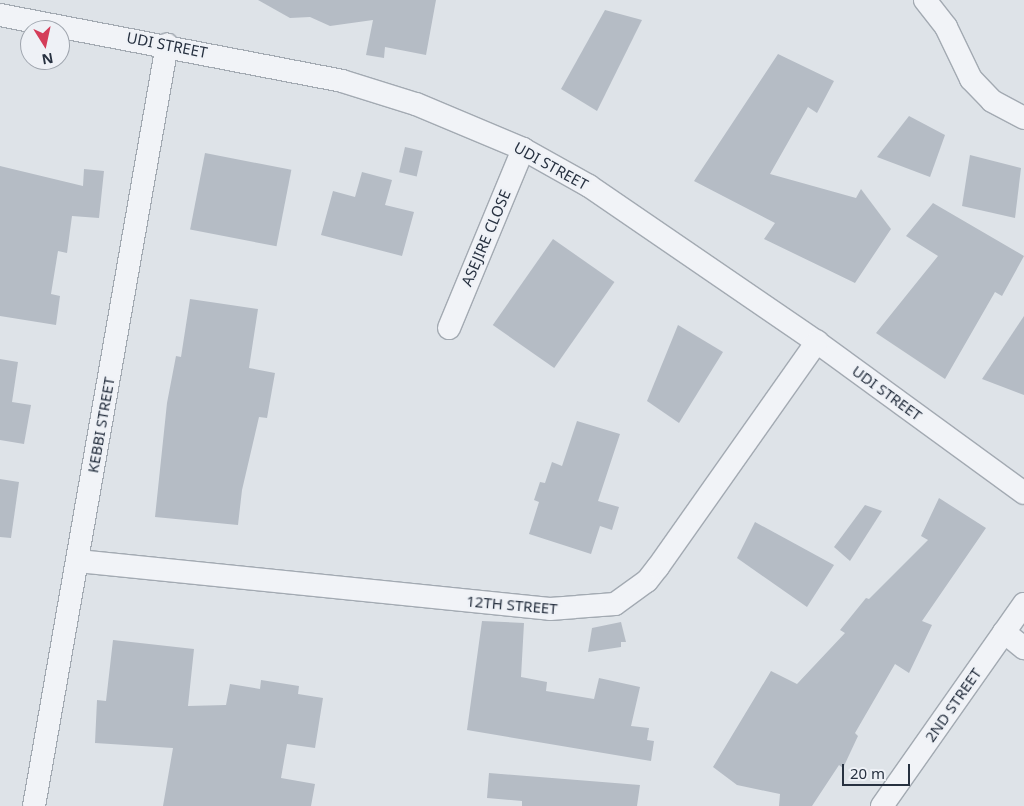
<!DOCTYPE html>
<style>
body{margin:0}
#map{position:relative;width:1024px;height:806px;overflow:hidden;background:#dee3e8;font-family:"Noto Sans",sans-serif}
div>[style]{position:absolute}
.building>*{inset:0;background:#b5bcc5;transform-origin:0 0}
.roads{filter:drop-shadow(1px 0 #a3aab2) drop-shadow(-1px 0 #a3aab2) drop-shadow(0 1px #a3aab2) drop-shadow(0 -1px #a3aab2)}
.minor>*{height:22px;margin:-11px;padding:0 11px;transform-origin:11px;border-radius:11px;background:#f1f3f7}
span{translate:-50% -50%;white-space:nowrap;text-align:center;line-height:1.15;-webkit-text-stroke:4px #eef1f6;paint-order:stroke}
.street-label{font-size:15px;color:#273140}
.north{position:absolute;left:20px;top:20px;width:50px;height:50px;box-sizing:border-box;background:#eef1f6;border:1px solid #9ea4ad;border-radius:50%;rotate:170deg;font-size:14px;font-weight:700;line-height:20px;text-align:center;color:#273140}
.north::after{content:'';display:block;margin:auto;width:18px;height:22px;background:#d43d59;clip-path:polygon(50% 0,100% 100%,50% 72%,0 100%)}
.scale{position:absolute;left:842px;top:764px;width:68px;height:22px;box-sizing:border-box;border:2px solid #273140;border-top:0;padding-left:6px;font-size:15px;line-height:18px;white-space:nowrap;color:#273140;-webkit-text-stroke:4px #eef1f6;paint-order:stroke}
</style>
<div id="map">
<div class="building">
<div style="clip-path:polygon(258px 0,436px 0,426px 55px,385px 47px,384px 58px,366px 55px,373px 20px,330px 26px,310px 17px,290px 18px)"></div>
<div style="clip-path:polygon(605px 10px,642px 20px,597px 111px,561px 89px)"></div>
<div style="clip-path:polygon(778px 54px,834px 81px,817px 113px,808px 107px,770px 174px,856px 198px,861px 189px,891px 229px,855px 283px,764px 239px,775px 223px,694px 181px)"></div>
<div style="clip-path:polygon(909px 116px,945px 135px,930px 177px,877px 157px)"></div>
<div style="left:405px;top:147px;width:18px;height:26px;rotate:13deg"></div>
<div style="left:205px;top:153px;width:88px;height:78px;rotate:11deg"></div>
<div style="clip-path:polygon(970px 155px,1021px 168px,1015px 218px,962px 206px)"></div>
<div style="clip-path:polygon(0 166px,83px 186px,84px 169px,104px 171px,99px 218px,72px 216px,67px 253px,58px 251px,51px 294px,60px 296px,56px 325px,0 316px)"></div>
<div style="clip-path:polygon(362px 172px,392px 180px,385px 205px,414px 212px,402px 256px,321px 235px,333px 191px,355px 197px)"></div>
<div style="clip-path:polygon(933px 203px,1024px 256px,1002px 296px,995px 292px,945px 379px,876px 333px,938px 256px,906px 236px)"></div>
<div style="left:553px;top:239px;width:75px;height:105px;rotate:35deg"></div>
<div style="clip-path:polygon(190px 299px,258px 309px,249px 368px,275px 373px,267px 418px,259px 417px,242px 490px,238px 525px,155px 517px,167px 403px,176px 356px,181px 357px)"></div>
<div style="clip-path:polygon(1024px 316px,1024px 395px,982px 379px)"></div>
<div style="clip-path:polygon(678px 325px,723px 352px,679px 423px,647px 401px)"></div>
<div style="clip-path:polygon(0 359px,18px 362px,12px 402px,31px 405px,24px 444px,0 440px)"></div>
<div style="clip-path:polygon(577px 421px,620px 434px,598px 501px,619px 507px,612px 530px,600px 526px,591px 554px,529px 534px,539px 502px,534px 500px,540px 482px,545px 483px,552px 462px,562px 466px)"></div>
<div style="clip-path:polygon(0 479px,19px 482px,11px 538px,0 537px)"></div>
<div style="clip-path:polygon(939px 498px,986px 528px,922px 621px,932px 625px,909px 673px,895px 664px,855px 733px,858px 736px,843px 768px,839px 765px,812px 806px,779px 806px,780px 794px,737px 785px,713px 767px,771px 671px,797px 684px,845px 633px,840px 630px,866px 598px,869px 599px,928px 540px,921px 536px)"></div>
<div style="clip-path:polygon(865px 505px,882px 511px,850px 561px,834px 547px)"></div>
<div style="clip-path:polygon(755px 522px,834px 565px,807px 607px,737px 558px)"></div>
<div style="clip-path:polygon(482px 621px,524px 623px,521px 677px,547px 682px,546px 691px,594px 699px,599px 678px,640px 687px,631px 726px,649px 728px,647px 740px,654px 741px,651px 761px,467px 730px)"></div>
<div style="clip-path:polygon(621px 622px,626px 642px,621px 642px,621px 647px,588px 652px,592px 628px)"></div>
<div style="clip-path:polygon(113px 640px,194px 649px,188px 706px,226px 705px,230px 684px,260px 689px,261px 680px,299px 686px,298px 694px,323px 698px,315px 748px,287px 744px,281px 778px,315px 784px,311px 806px,163px 806px,173px 748px,95px 743px,97px 700px,106px 701px)"></div>
<div style="clip-path:polygon(489px 773px,640px 785px,637px 806px,522px 806px,522px 801px,487px 798px)"></div>
</div>
<div class="roads">
<div class="minor">
<div style="left:925px;top:0;width:34px;rotate:52deg"></div>
<div style="left:946px;top:27px;width:58px;rotate:64.3deg"></div>
<div style="left:971px;top:79px;width:30px;rotate:46deg"></div>
<div style="left:992px;top:101px;width:36px;rotate:28deg"></div>
<div style="left:0;top:15px;width:348px;rotate:10.9deg"></div>
<div style="left:342px;top:81px;width:77px;rotate:17.3deg"></div>
<div style="left:416px;top:104px;width:116px;rotate:22.8deg"></div>
<div style="left:523px;top:149px;width:76px;rotate:29.3deg"></div>
<div style="left:589px;top:186px;width:276px;rotate:34.4deg"></div>
<div style="left:817px;top:342px;width:256px;rotate:36.1deg"></div>
<div style="left:449px;top:328px;width:194px;rotate:-67.5deg"></div>
<div style="left:78px;top:561px;width:474px;rotate:5.8deg"></div>
<div style="left:550px;top:609px;width:65px;rotate:-4.4deg"></div>
<div style="left:615px;top:604px;width:39px;rotate:-36deg"></div>
<div style="left:647px;top:581px;width:18px;rotate:-52deg"></div>
<div style="left:658px;top:567px;width:276px;rotate:-54.8deg"></div>
<div style="left:1004px;top:632px;width:26px;rotate:39deg"></div>
<div style="left:34px;top:806px;width:773px;rotate:-80.09deg"></div>
<div style="left:882px;top:806px;width:247px;rotate:-54.9deg"></div>
</div>
</div>
<div class="street-label">
<span style="left:167px;top:45px;rotate:11deg">UDI STREET</span>
<span style="left:551px;top:166px;rotate:29deg">UDI STREET</span>
<span style="left:486px;top:238px;rotate:-67deg">ASEJIRE CLOSE</span>
<span style="left:887px;top:393px;rotate:36deg">UDI STREET</span>
<span style="left:101px;top:425px;rotate:-80deg">KEBBI STREET</span>
<span style="left:512px;top:605px;rotate:5deg">12TH STREET</span>
<span style="left:953px;top:705px;rotate:-55deg">2ND STREET</span>
</div>
<div class="north">N</div>
<div class="scale">20 m</div>
</div>
